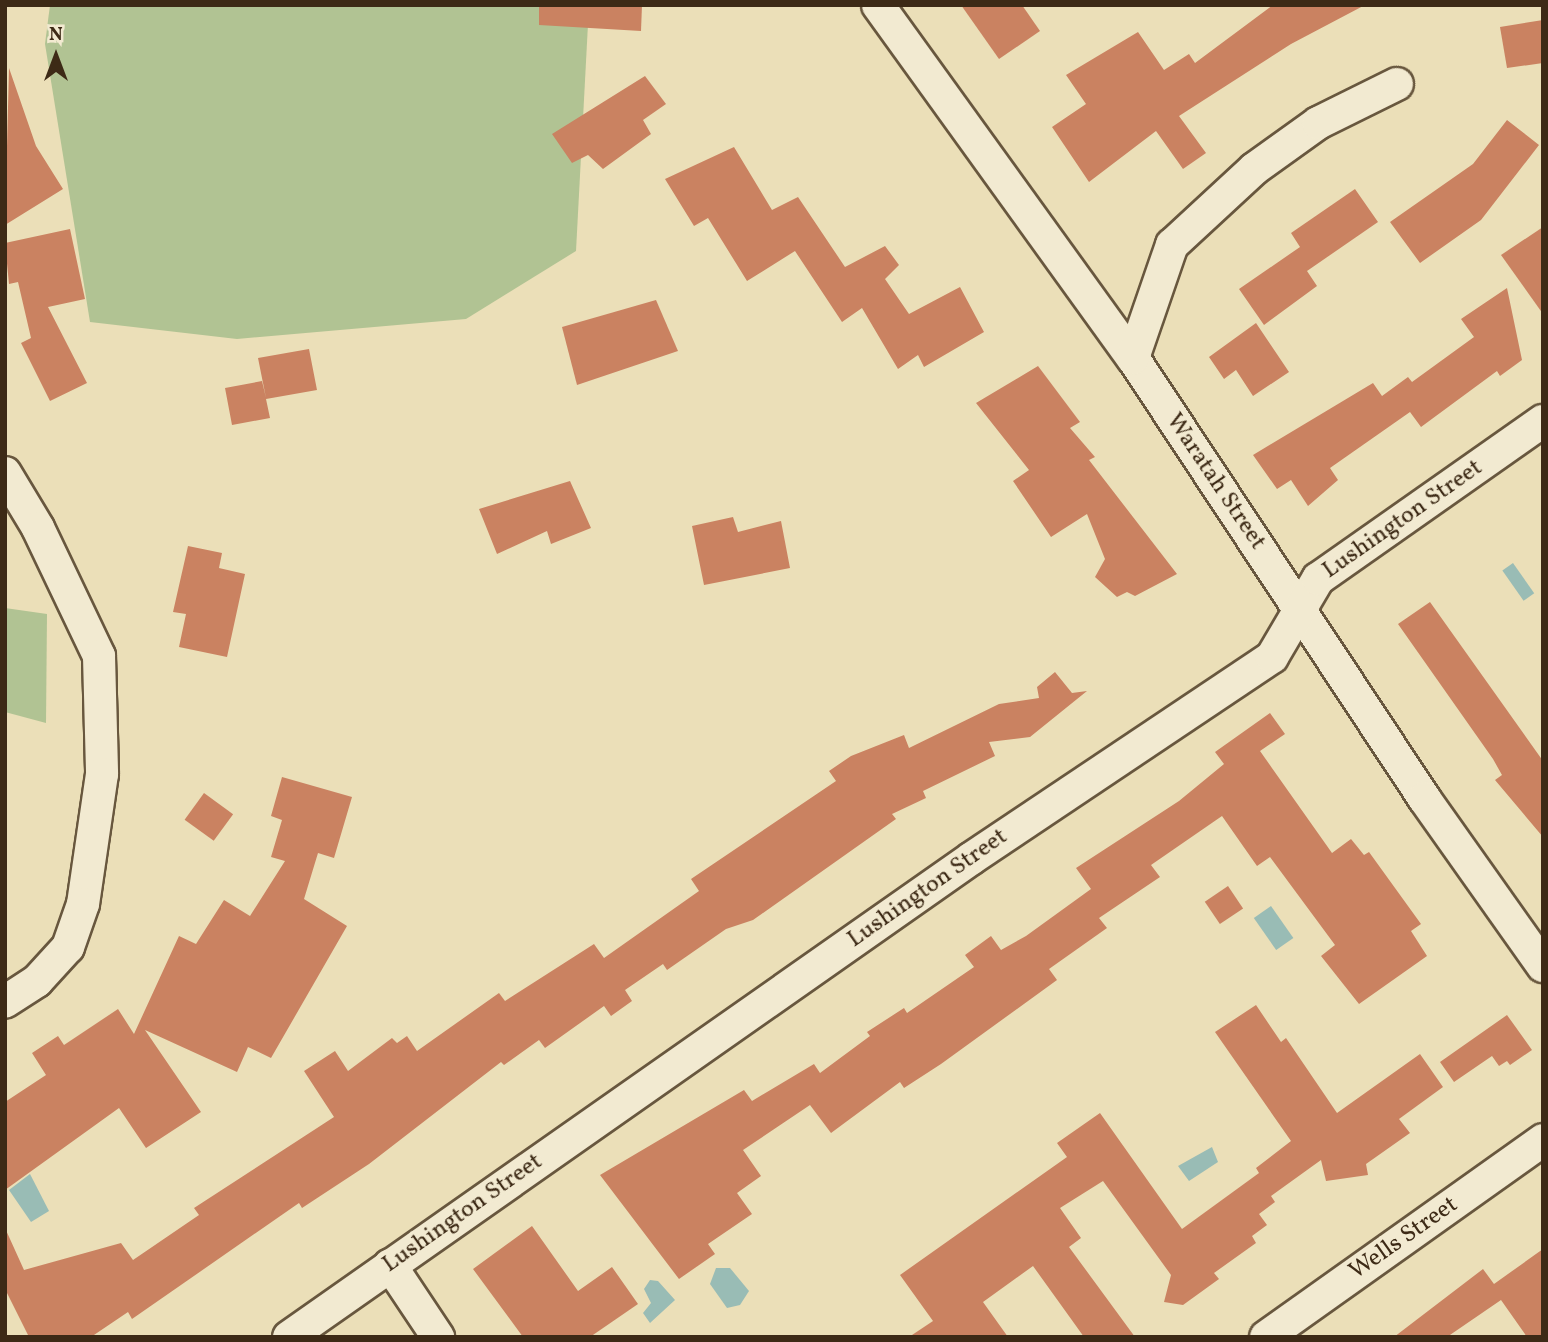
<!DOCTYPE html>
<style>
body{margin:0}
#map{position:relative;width:1548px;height:1342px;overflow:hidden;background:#ebdfb8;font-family:Vollkorn,serif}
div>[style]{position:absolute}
.green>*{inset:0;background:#b1c393}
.water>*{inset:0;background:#99bcb5;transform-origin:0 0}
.building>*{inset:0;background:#ca8261;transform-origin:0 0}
.roads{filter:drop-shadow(2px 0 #68573e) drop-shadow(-2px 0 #68573e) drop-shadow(0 2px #68573e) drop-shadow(0 -2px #68573e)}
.minor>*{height:32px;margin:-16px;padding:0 16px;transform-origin:16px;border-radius:16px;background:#f2ead1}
span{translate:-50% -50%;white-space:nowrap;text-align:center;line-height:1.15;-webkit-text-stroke:7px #f2ead1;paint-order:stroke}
.street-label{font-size:24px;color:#3d2a16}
.frame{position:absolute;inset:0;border:7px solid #3d2a16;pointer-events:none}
.north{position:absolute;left:21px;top:21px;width:70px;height:70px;-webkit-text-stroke:5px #f2ead1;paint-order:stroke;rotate:0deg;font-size:19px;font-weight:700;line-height:28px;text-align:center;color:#3d2a16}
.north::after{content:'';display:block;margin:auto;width:24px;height:32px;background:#3d2a16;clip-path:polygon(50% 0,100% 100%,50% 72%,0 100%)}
</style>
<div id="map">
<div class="green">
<div style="clip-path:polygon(50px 5px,589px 5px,576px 251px,466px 319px,237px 339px,90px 322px,45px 44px)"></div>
<div style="clip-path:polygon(5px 608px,47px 614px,46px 723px,5px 712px)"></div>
</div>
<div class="water">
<div style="left:1513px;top:563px;width:37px;height:13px;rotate:55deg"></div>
<div style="left:1271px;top:906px;width:39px;height:21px;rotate:55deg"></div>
<div style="clip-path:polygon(1212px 1147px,1218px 1162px,1189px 1181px,1178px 1166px)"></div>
<div style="clip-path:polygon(30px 1174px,49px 1211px,31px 1222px,9px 1190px)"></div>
<div style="clip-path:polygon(716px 1268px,730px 1268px,749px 1291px,740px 1305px,727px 1308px,710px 1284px)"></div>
<div style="clip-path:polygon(650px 1280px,658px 1281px,675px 1300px,650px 1323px,643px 1313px,651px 1303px,644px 1289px)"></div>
</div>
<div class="building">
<div style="clip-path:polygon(539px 5px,642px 5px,641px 31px,539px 25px)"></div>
<div style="clip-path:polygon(961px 5px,1022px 5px,1040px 31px,999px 59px)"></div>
<div style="clip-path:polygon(1273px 5px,1365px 5px,1291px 44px,1179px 116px,1206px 153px,1183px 169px,1156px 131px,1089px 182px,1052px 127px,1086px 104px,1066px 75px,1138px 32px,1164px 70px,1189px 54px,1195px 63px)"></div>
<div style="clip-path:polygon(1543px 20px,1543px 63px,1507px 68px,1500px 27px)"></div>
<div style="clip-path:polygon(9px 68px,36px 146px,63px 189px,5px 225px)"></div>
<div style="clip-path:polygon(645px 76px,666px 104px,643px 120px,651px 134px,603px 169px,588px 155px,572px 163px,552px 134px)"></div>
<div style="clip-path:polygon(1507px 120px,1539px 145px,1481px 220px,1420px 263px,1390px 222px,1473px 164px)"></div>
<div style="clip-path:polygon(734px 147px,772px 210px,798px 197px,845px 267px,885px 246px,899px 265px,885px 279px,909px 314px,960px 287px,984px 332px,924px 367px,918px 355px,898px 369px,862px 308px,842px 322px,795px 251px,747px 281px,708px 218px,694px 226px,665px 179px)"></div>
<div style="clip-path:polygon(1355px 189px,1378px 222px,1307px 271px,1317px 286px,1264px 325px,1239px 289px,1300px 247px,1291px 233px)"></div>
<div style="clip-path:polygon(1543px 227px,1543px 314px,1501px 255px)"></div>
<div style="clip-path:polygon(70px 229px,85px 299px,48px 307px,87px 383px,50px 401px,21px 343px,31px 338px,18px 282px,9px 284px,5px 243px)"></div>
<div style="clip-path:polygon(1507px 288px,1522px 360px,1500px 376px,1497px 371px,1421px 427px,1410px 412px,1330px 468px,1338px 480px,1308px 506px,1291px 480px,1277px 489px,1253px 455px,1373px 383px,1382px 396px,1408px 377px,1412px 382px,1474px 337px,1461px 319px)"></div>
<div style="clip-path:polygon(656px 300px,678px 351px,577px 385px,562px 327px)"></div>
<div style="clip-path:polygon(1256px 323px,1289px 372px,1253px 396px,1236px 370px,1224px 379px,1209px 357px)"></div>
<div style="clip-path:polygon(309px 349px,317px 390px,266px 399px,270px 418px,232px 425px,225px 388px,262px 381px,266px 398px,258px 358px)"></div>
<div style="clip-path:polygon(1038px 366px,1080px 422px,1070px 428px,1095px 457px,1089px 460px,1177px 574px,1135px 596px,1127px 592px,1117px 597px,1095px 577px,1105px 559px,1087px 514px,1051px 537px,1013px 481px,1029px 470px,976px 403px)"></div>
<div style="clip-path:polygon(570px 481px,591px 528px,551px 544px,547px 531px,497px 554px,479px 509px)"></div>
<div style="clip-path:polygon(733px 517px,738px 532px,781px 521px,790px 568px,704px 585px,692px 526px)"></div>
<div style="clip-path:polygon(188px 546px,222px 553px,219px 568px,245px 574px,227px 657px,179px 647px,186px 614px,173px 612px)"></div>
<div style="clip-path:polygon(1430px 602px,1543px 761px,1543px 837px,1495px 780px,1502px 775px,1493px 759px,1398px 624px)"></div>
<div style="clip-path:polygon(1055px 672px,1072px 693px,1087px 691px,1030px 737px,989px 742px,995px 756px,923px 791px,926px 798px,892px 814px,896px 819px,753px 920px,726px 929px,667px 970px,663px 964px,625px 990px,632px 1001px,611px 1016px,604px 1006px,545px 1048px,539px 1040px,504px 1065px,501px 1062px,369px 1164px,302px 1208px,299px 1203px,132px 1319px,128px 1312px,91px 1337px,29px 1337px,5px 1289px,5px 1228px,24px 1270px,121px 1243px,133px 1260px,199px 1215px,194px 1208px,334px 1117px,304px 1071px,335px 1051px,348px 1071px,392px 1038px,397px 1043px,407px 1036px,417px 1051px,499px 993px,505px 1001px,594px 944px,604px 958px,699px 891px,691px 879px,836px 781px,829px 771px,851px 756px,904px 735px,909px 748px,999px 704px,1039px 698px,1037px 687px)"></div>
<div style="clip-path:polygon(1270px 713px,1285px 734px,1260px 751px,1332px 853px,1351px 839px,1364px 855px,1369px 852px,1421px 924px,1411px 931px,1427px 956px,1359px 1004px,1321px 956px,1335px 945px,1270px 857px,1257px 866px,1222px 816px,1151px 865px,1160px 877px,1099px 918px,1107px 928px,1049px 969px,1057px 980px,941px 1064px,904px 1088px,900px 1082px,831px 1133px,810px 1105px,743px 1150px,761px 1176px,737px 1193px,752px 1214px,708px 1244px,715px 1254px,679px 1279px,600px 1175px,744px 1090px,752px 1101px,814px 1064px,820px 1073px,870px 1036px,867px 1032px,904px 1008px,907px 1013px,974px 967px,965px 955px,991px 936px,1001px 950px,1026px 936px,1091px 889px,1076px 868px,1179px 801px,1224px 764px,1215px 752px)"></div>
<div style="clip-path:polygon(282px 777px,352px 797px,334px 858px,318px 853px,304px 899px,347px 926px,271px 1058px,248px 1047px,237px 1072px,145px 1030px,201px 1112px,146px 1148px,119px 1108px,5px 1190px,5px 1102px,46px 1075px,32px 1053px,58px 1036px,64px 1045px,118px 1009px,134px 1034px,179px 936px,196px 944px,224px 900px,250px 916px,285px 861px,271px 857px,282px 820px,271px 816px)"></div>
<div style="left:204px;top:793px;width:36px;height:33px;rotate:36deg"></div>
<div style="left:1228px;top:886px;width:27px;height:28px;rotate:56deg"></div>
<div style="clip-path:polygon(1256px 1005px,1281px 1042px,1286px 1038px,1337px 1113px,1420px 1054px,1443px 1087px,1399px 1119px,1410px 1133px,1366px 1164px,1368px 1175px,1326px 1181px,1321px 1160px,1271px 1196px,1275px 1202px,1259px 1214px,1267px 1225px,1252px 1236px,1256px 1243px,1214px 1273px,1219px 1279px,1183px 1305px,1164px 1302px,1171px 1275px,1103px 1181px,1060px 1208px,1081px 1238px,1069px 1247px,1135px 1337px,1084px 1337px,1033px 1266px,983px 1302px,1008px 1337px,909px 1337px,933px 1321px,900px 1275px,1067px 1157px,1057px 1143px,1100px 1113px,1182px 1229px,1259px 1173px,1256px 1168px,1291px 1141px,1215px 1032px)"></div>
<div style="clip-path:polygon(1507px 1015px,1532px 1050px,1510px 1065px,1507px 1061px,1499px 1066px,1492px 1056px,1454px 1082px,1440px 1062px)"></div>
<div style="clip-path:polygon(532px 1226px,578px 1291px,612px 1267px,638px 1304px,590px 1337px,523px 1337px,473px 1269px)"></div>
<div style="clip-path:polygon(1543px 1249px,1543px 1337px,1527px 1337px,1501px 1300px,1447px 1337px,1394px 1337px,1483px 1269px,1494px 1284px)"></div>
</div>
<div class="roads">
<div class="minor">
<div style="left:878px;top:5px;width:435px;rotate:54.2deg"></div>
<div style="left:1133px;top:358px;width:528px;rotate:56.52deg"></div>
<div style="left:1424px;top:798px;width:206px;rotate:54.7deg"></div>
<div style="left:1133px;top:358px;width:120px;rotate:-71deg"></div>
<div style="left:1172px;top:245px;width:112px;rotate:-42.8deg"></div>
<div style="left:1254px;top:169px;width:79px;rotate:-35.7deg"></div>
<div style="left:1318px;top:123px;width:88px;rotate:-26.3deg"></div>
<div style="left:5px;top:473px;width:64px;rotate:59deg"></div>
<div style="left:38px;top:528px;width:142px;rotate:64.5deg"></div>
<div style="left:99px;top:656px;width:118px;rotate:88.5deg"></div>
<div style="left:102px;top:774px;width:131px;rotate:98.3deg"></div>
<div style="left:83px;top:904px;width:46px;rotate:109.2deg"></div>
<div style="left:68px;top:947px;width:46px;rotate:132.4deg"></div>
<div style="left:37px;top:981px;width:38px;rotate:147deg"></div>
<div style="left:390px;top:1265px;width:87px;rotate:56.3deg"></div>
<div style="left:289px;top:1337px;width:834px;rotate:-35.04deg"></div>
<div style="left:972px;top:858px;width:361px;rotate:-33.8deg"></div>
<div style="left:1272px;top:657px;width:91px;rotate:-59.5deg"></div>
<div style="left:1318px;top:579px;width:275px;rotate:-35.1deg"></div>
<div style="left:1266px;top:1337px;width:340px;rotate:-35.4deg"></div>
</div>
</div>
<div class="street-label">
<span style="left:1215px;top:482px;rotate:56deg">Waratah Street</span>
<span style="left:1403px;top:520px;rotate:-35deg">Lushington Street</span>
<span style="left:928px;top:889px;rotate:-35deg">Lushington Street</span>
<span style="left:463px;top:1214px;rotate:-35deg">Lushington Street</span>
<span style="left:1404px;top:1239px;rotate:-35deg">Wells Street</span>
</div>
<div class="frame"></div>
<div class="north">N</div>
</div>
